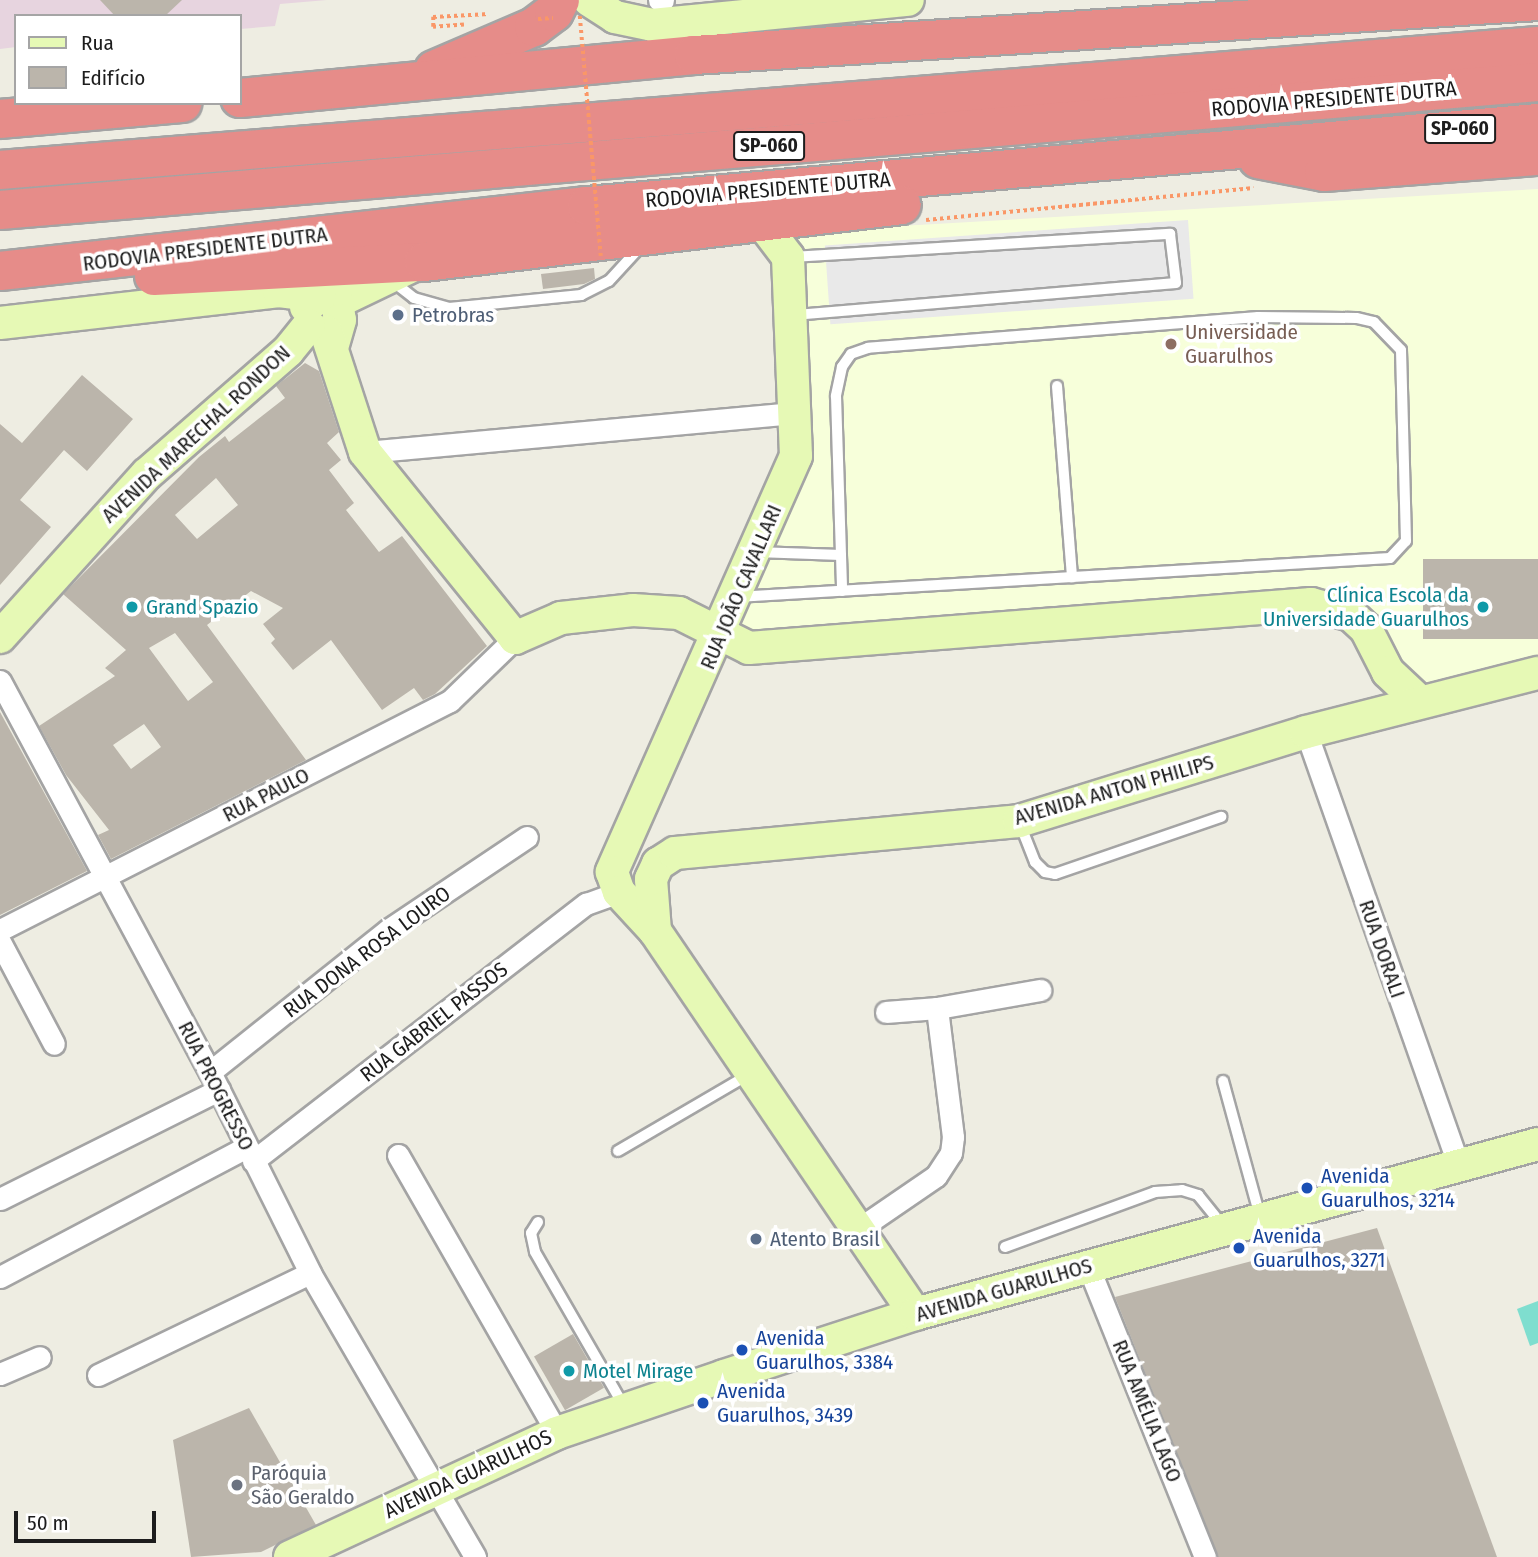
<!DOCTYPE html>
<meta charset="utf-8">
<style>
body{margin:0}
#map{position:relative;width:1538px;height:1557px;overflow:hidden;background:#eeede2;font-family:"Fira Sans Condensed",sans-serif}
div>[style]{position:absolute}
.industrial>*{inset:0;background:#e7d4df}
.education>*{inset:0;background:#f7ffda}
.pitch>*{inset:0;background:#7fdecf}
.parking>*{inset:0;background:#e9e9e9;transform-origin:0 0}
.building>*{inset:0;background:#bbb5ab;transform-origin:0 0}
.path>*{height:3.5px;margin-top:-1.75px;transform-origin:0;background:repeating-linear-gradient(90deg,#fa9767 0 3.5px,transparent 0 7px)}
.roads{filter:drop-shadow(2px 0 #a4a4a4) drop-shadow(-2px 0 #a4a4a4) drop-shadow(0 2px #a4a4a4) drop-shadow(0 -2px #a4a4a4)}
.lane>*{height:10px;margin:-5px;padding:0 5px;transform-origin:5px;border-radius:5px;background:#fff}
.street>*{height:21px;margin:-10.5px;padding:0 10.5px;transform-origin:10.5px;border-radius:10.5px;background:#fff}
.secondary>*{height:32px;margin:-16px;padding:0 16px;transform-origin:16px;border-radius:16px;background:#e6f9b5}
.highway>*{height:38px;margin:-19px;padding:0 19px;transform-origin:19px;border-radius:19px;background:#e68c89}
.path-bridge>*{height:3.5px;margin-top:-1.75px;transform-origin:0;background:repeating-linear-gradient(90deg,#fa9767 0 3.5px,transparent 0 7px)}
.dots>*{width:19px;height:19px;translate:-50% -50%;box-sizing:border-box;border:4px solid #fff;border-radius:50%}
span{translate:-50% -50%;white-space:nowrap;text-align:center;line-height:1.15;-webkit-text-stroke:7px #fff;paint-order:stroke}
.shield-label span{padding:2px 5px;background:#fff;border:2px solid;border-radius:5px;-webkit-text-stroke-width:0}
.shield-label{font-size:19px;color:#1d1d1d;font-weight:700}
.street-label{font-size:21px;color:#1d1d1d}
.service-label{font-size:21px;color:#4e5e75}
.left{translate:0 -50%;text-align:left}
.education-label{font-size:21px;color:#785e54}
.culture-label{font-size:21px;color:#0d838f}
.right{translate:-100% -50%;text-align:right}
.transit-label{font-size:21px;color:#164399}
.worship-label{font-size:21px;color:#5b616d}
.legend{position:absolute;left:14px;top:14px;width:228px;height:91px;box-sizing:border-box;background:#fff;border:2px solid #a5a5a5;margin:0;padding:9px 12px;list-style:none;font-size:21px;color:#1d1d1d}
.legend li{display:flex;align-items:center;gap:14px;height:35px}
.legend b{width:35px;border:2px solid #a5a5a5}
.scale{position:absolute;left:14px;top:1511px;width:142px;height:32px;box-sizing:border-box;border:4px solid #1d1d1d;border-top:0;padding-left:9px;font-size:21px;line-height:24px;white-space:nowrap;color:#1d1d1d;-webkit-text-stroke:5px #fff;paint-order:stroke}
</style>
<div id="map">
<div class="industrial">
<div style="clip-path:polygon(0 0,327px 0,280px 4px,275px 26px,240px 29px,240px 16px,16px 16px,16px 47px,0 49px)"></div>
</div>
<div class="education">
<div style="clip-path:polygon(1538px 189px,1538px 659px,1417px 690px,1355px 590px,737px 632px,812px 456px,796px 232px)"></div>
</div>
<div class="pitch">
<div style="clip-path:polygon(1538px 1301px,1538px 1343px,1530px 1346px,1517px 1309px)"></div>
</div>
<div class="parking">
<div style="left:1188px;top:220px;width:79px;height:364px;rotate:86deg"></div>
</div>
<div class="building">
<div style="clip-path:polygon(100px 0,182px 0,165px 16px,115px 16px)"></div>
<div style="clip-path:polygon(594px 268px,595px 279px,584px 284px,543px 289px,541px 274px)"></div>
<div style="clip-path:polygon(evenodd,305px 363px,319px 371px,339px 432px,327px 443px,341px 460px,329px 470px,354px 503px,346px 510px,379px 552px,402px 536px,487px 646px,435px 694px,423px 700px,414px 688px,382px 710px,331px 640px,293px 670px,271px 643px,275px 639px,263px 624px,283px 608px,251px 591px,207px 625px,306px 760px,111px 859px,98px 835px,109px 830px,66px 775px,39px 726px,115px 676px,105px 668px,126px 650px,63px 594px,199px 457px,225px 436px,229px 442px,285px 398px,276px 386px,305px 363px,216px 478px,238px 505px,197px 539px,175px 515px,216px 478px,305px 363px,175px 633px,213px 682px,188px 701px,149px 648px,175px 633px,305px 363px,144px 724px,161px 747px,131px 769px,113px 745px,144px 724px)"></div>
<div style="clip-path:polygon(82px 375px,133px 419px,87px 471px,64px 450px,20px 500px,51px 527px,0 585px,0 424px,22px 443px)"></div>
<div style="left:1538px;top:559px;width:80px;height:115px;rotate:90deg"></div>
<div style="clip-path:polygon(0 712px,87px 871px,0 915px)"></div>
<div style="clip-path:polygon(1377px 1228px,1497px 1557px,1218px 1557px,1115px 1297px)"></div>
<div style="left:573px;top:1334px;width:62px;height:45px;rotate:60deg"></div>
<div style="clip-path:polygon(249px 1408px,316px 1525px,261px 1552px,191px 1557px,173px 1440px)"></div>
</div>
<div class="path">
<div style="left:464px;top:25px;width:31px;rotate:176deg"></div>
<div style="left:433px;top:27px;width:10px;rotate:-90deg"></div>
<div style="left:433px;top:17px;width:56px;rotate:-3.1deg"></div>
<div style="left:926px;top:220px;width:329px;rotate:-5.6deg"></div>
</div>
<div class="roads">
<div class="lane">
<div style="left:792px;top:257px;width:379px;rotate:-3.5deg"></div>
<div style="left:1170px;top:234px;width:49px;rotate:83deg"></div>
<div style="left:1176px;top:283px;width:384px;rotate:175.2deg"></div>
<div style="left:391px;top:280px;width:29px;rotate:38deg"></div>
<div style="left:414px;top:298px;width:36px;rotate:16deg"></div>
<div style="left:449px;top:308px;width:133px;rotate:-5.6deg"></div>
<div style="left:581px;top:295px;width:31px;rotate:-27deg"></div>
<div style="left:609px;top:281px;width:47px;rotate:-47.6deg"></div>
<div style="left:1057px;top:386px;width:192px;rotate:85.5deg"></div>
<div style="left:756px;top:552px;width:85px;rotate:2deg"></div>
<div style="left:739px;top:597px;width:14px;rotate:-4deg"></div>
<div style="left:753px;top:596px;width:638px;rotate:-3.41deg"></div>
<div style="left:1390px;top:558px;width:23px;rotate:-47deg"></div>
<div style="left:1406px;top:541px;width:191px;rotate:-91.5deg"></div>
<div style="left:1401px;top:350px;width:39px;rotate:-134deg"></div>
<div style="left:1374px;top:322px;width:18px;rotate:-167deg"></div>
<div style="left:1356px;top:318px;width:98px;rotate:-179.4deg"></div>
<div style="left:1258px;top:317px;width:391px;rotate:175.5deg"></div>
<div style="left:868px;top:348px;width:18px;rotate:161deg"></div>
<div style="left:851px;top:354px;width:16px;rotate:125deg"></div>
<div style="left:842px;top:367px;width:30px;rotate:102deg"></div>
<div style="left:836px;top:396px;width:195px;rotate:88.2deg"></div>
<div style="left:1020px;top:824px;width:41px;rotate:68.5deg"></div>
<div style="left:1035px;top:862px;width:14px;rotate:45deg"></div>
<div style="left:1045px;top:872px;width:10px;rotate:11deg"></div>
<div style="left:1055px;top:874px;width:176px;rotate:-19deg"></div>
<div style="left:1223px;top:1081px;width:140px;rotate:74.7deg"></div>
<div style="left:618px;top:1151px;width:151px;rotate:-30.3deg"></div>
<div style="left:538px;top:1222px;width:13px;rotate:122deg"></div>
<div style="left:531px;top:1233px;width:19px;rotate:78deg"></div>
<div style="left:535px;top:1252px;width:178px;rotate:60deg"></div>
<div style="left:1005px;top:1247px;width:160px;rotate:-20.1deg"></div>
<div style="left:1155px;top:1192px;width:27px;rotate:-4deg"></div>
<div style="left:1182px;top:1190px;width:17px;rotate:17deg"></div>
<div style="left:1198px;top:1195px;width:40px;rotate:51deg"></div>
</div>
<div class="street">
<div style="left:659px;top:0;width:4px"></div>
<div style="left:365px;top:452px;width:431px;rotate:-5.2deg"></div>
<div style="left:0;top:681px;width:444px;rotate:61.8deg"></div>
<div style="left:210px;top:1072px;width:225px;rotate:63.5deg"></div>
<div style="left:310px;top:1273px;width:328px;rotate:59.8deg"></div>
<div style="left:1306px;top:732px;width:460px;rotate:70.6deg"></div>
<div style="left:0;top:930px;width:505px;rotate:-26.97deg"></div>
<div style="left:450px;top:701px;width:91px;rotate:-44.1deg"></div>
<div style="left:0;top:942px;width:115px;rotate:62.1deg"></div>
<div style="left:886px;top:1012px;width:51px;rotate:-4.5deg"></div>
<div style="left:210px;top:1072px;width:228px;rotate:-38.6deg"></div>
<div style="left:388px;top:930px;width:167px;rotate:-33.8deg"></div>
<div style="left:398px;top:1155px;width:320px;rotate:60.2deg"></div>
<div style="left:253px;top:1161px;width:421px;rotate:-37.7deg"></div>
<div style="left:586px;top:904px;width:35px;rotate:-20deg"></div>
<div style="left:0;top:1199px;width:245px;rotate:-26.5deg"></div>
<div style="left:860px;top:1228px;width:92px;rotate:-34.4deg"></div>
<div style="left:936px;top:1176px;width:27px;rotate:-57deg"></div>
<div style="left:951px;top:1153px;width:16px;rotate:-83deg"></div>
<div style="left:953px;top:1137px;width:130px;rotate:-97.1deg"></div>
<div style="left:937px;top:1008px;width:105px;rotate:-9.9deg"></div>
<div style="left:1088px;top:1266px;width:314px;rotate:68.1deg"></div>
<div style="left:0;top:1277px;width:279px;rotate:-27.8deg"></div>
<div style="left:0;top:1374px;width:43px;rotate:-23deg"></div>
<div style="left:98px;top:1375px;width:235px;rotate:-25.7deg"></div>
</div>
<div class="secondary">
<div style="left:589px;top:0;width:31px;rotate:33deg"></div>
<div style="left:615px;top:17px;width:38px;rotate:12deg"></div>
<div style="left:652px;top:25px;width:257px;rotate:-5.6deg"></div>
<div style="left:760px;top:220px;width:46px;rotate:52.9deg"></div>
<div style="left:788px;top:257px;width:199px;rotate:87.7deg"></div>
<div style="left:796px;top:456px;width:455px;rotate:113.9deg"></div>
<div style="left:612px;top:872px;width:21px;rotate:71deg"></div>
<div style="left:619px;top:892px;width:53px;rotate:47.3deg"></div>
<div style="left:655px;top:931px;width:463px;rotate:55.8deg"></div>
<div style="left:337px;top:302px;width:79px;rotate:-25.6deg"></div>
<div style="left:306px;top:307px;width:18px;rotate:-38deg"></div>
<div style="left:320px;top:296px;width:18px;rotate:19deg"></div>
<div style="left:337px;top:302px;width:18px;rotate:81deg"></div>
<div style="left:340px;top:320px;width:25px;rotate:106deg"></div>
<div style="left:0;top:323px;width:281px;rotate:-6.5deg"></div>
<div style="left:279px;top:291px;width:41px;rotate:7deg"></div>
<div style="left:326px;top:332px;width:126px;rotate:72deg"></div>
<div style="left:365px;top:452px;width:239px;rotate:51.1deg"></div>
<div style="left:515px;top:638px;width:50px;rotate:-23.5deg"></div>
<div style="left:561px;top:618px;width:72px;rotate:-6.3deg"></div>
<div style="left:633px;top:610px;width:46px;rotate:3.7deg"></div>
<div style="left:679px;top:613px;width:78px;rotate:26.6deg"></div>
<div style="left:749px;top:648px;width:564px;rotate:-4.48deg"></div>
<div style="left:1311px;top:604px;width:41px;rotate:15.4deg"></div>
<div style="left:1351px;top:615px;width:21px;rotate:43deg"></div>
<div style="left:1366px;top:629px;width:48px;rotate:62.9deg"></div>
<div style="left:1388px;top:672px;width:42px;rotate:43.1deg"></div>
<div style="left:0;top:637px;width:219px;rotate:-48deg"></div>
<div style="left:147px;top:474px;width:187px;rotate:-41.1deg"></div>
<div style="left:288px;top:351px;width:33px;rotate:-51deg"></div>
<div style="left:655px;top:931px;width:52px;rotate:-94.4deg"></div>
<div style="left:651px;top:879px;width:17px;rotate:-65deg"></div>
<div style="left:658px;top:864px;width:20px;rotate:-33deg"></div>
<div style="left:675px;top:853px;width:345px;rotate:-5.3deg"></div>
<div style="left:1019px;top:821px;width:300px;rotate:-17.2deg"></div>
<div style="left:1306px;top:732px;width:239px;rotate:-14.3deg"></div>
<div style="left:290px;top:1557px;width:294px;rotate:-24.9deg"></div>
<div style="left:557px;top:1433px;width:176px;rotate:-18.8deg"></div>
<div style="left:724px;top:1376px;width:201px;rotate:-18deg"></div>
<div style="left:915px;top:1314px;width:646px;rotate:-15.26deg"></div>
</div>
<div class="highway">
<div style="left:434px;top:70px;width:109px;rotate:-23.3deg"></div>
<div style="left:534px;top:27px;width:25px;rotate:-37deg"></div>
<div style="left:554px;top:12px;width:13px;rotate:-63deg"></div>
<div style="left:240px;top:98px;width:456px;rotate:-5.4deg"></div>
<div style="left:694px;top:55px;width:846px;rotate:-3.66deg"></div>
<div style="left:0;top:119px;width:183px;rotate:-5deg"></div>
<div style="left:1258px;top:159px;width:67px;rotate:11.1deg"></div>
<div style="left:1324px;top:172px;width:215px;rotate:-4.3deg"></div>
<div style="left:0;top:170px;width:1543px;rotate:-4.61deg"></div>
<div style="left:0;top:210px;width:1543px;rotate:-4.76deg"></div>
<div style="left:0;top:271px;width:591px;rotate:-6.32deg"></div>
<div style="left:587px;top:206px;width:955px;rotate:-4.99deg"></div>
<div style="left:154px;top:276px;width:270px;rotate:-3deg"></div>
<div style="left:424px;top:262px;width:481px;rotate:-6.8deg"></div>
</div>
</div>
<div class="path-bridge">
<div style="left:580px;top:16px;width:241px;rotate:85deg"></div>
<div style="left:538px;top:19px;width:15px;rotate:-4deg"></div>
</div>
<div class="dots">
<div style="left:398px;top:315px;background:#5c6f8a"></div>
<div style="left:1171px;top:344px;background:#8d6e63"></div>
<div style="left:132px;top:607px;background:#0f9aa8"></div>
<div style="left:1483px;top:607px;background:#0f9aa8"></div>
<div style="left:1307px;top:1188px;background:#1a4fb4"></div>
<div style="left:756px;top:1239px;background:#5c6f8a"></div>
<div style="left:1239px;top:1248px;background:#1a4fb4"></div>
<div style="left:742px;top:1350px;background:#1a4fb4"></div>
<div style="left:569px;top:1371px;background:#0f9aa8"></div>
<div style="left:703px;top:1403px;background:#1a4fb4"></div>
<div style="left:237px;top:1485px;background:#6b7280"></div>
</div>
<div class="shield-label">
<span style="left:1460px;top:129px">SP-060</span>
<span style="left:769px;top:146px">SP-060</span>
</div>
<div class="street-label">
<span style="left:1334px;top:99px;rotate:-5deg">RODOVIA PRESIDENTE DUTRA</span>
<span style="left:768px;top:190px;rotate:-5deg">RODOVIA PRESIDENTE DUTRA</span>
<span style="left:205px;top:249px;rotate:-7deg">RODOVIA PRESIDENTE DUTRA</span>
<span style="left:196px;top:434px;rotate:-43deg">AVENIDA MARECHAL RONDON</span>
<span style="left:741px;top:587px;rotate:-67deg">RUA JOÃO CAVALLARI</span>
<span style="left:1114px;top:790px;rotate:-16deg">AVENIDA ANTON PHILIPS</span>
<span style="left:266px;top:795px;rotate:-27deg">RUA PAULO</span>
<span style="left:1382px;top:949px;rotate:71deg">RUA DORALI</span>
<span style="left:367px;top:952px;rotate:-37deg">RUA DONA ROSA LOURO</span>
<span style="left:434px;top:1022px;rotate:-38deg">RUA GABRIEL PASSOS</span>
<span style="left:216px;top:1086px;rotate:63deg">RUA PROGRESSO</span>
<span style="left:1004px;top:1290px;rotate:-16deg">AVENIDA GUARULHOS</span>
<span style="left:1147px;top:1411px;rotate:68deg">RUA AMÉLIA LAGO</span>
<span style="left:468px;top:1474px;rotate:-25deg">AVENIDA GUARULHOS</span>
</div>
<div class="service-label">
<span class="left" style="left:412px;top:315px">Petrobras</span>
<span class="left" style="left:770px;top:1239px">Atento Brasil</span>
</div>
<div class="education-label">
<span class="left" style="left:1185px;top:344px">Universidade<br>Guarulhos</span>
</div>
<div class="culture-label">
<span class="right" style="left:1469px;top:607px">Clínica Escola da<br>Universidade Guarulhos</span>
<span class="left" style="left:146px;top:607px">Grand Spazio</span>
<span class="left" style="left:583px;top:1371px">Motel Mirage</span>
</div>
<div class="transit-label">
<span class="left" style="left:1321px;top:1188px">Avenida<br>Guarulhos, 3214</span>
<span class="left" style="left:1253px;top:1248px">Avenida<br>Guarulhos, 3271</span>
<span class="left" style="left:756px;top:1350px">Avenida<br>Guarulhos, 3384</span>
<span class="left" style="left:717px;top:1403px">Avenida<br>Guarulhos, 3439</span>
</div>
<div class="worship-label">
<span class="left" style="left:251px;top:1485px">Paróquia<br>São Geraldo</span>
</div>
<ul class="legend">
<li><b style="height:9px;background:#e6f9b5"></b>Rua</li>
<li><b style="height:19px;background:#bbb5ab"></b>Edifício</li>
</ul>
<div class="scale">50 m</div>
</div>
